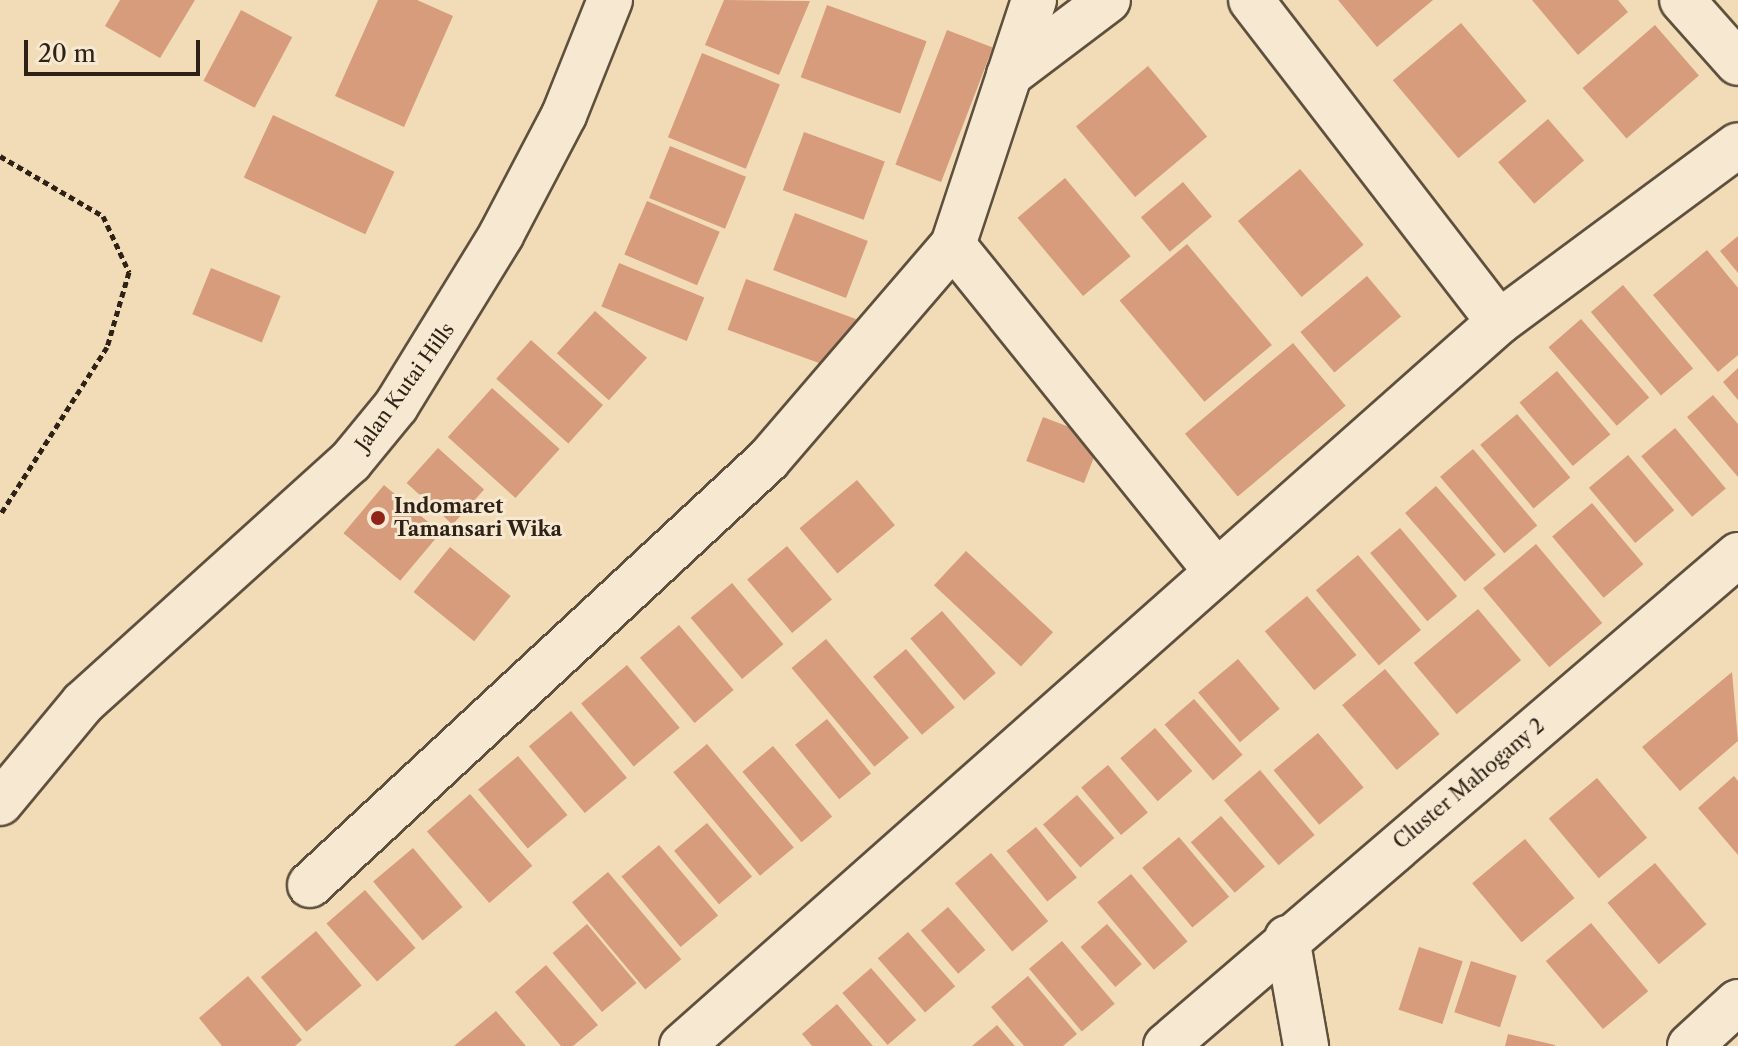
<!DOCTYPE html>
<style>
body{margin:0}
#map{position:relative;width:1738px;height:1046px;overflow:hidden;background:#f2dcb8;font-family:"Libre Caslon Text",serif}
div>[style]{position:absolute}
.building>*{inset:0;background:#d69c7c;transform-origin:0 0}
.path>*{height:5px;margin-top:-2.5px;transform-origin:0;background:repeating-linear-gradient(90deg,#2e2216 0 6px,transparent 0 10px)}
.roads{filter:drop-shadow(2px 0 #5f503e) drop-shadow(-2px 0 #5f503e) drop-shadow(0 2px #5f503e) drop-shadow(0 -2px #5f503e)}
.minor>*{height:44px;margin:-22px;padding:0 22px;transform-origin:22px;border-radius:22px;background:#f7e8d1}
.dots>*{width:22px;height:22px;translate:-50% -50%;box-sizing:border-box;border:4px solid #f7e8d1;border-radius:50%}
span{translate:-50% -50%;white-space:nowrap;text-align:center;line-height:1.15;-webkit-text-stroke:6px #f7e8d1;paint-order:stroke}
.street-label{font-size:20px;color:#2e2216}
.poi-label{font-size:20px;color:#2e2216;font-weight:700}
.left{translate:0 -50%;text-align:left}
.scale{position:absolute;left:24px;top:40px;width:176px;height:36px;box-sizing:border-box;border:4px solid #2e2216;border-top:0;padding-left:10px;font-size:24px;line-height:28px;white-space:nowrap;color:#2e2216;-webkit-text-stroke:6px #f7e8d1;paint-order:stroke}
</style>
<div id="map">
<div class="building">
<div style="clip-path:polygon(120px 0,195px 0,160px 58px,105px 26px)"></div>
<div style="clip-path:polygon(378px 0,417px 0,453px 16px,404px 127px,335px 96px)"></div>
<div style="clip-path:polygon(724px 0,810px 1px,779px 75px,705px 45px)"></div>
<div style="clip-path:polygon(1338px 0,1433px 0,1377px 47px)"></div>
<div style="clip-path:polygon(1532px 0,1618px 0,1628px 12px,1578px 55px)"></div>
<div style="left:827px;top:5px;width:106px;height:77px;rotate:20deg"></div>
<div style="left:241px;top:10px;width:58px;height:80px;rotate:28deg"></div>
<div style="left:1461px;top:23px;width:102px;height:89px;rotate:50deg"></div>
<div style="left:1655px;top:25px;width:67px;height:96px;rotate:49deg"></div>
<div style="left:947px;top:30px;width:49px;height:144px;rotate:21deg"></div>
<div style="left:702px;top:53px;width:84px;height:91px;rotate:22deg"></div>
<div style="left:1148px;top:66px;width:92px;height:94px;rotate:50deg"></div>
<div style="left:273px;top:115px;width:134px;height:69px;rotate:25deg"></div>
<div style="left:1548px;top:119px;width:55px;height:66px;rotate:49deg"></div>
<div style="left:804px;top:132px;width:86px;height:62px;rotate:20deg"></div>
<div style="left:670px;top:146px;width:82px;height:56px;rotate:22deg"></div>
<div style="left:1300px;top:169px;width:99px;height:81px;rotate:50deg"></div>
<div style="left:1065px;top:178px;width:102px;height:62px;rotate:50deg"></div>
<div style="left:1183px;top:182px;width:45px;height:55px;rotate:50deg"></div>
<div style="left:647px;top:201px;width:79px;height:58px;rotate:23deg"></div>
<div style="left:795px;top:213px;width:78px;height:61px;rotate:21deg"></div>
<div style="clip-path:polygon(1738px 236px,1738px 273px,1720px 251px)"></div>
<div style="left:1187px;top:244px;width:132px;height:88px;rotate:50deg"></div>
<div style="clip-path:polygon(1707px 250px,1738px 288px,1738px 355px,1718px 372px,1653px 295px)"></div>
<div style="left:619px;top:263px;width:92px;height:47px;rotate:22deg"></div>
<div style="left:211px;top:268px;width:75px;height:50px;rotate:22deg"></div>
<div style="left:1367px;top:276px;width:53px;height:87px;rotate:50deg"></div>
<div style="left:746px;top:279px;width:117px;height:54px;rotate:20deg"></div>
<div style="left:1623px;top:285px;width:109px;height:42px;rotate:50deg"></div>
<div style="left:595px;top:311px;width:70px;height:57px;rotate:42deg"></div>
<div style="left:1581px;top:319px;width:104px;height:43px;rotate:49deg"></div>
<div style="left:531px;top:340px;width:97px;height:52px;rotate:42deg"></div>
<div style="left:1293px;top:343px;width:82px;height:141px;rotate:50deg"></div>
<div style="clip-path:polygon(1738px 368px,1738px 400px,1723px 382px)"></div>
<div style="left:1557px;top:371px;width:83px;height:49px;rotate:50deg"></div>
<div style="left:492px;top:388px;width:91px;height:66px;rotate:42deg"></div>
<div style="clip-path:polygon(1713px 395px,1738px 424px,1738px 477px,1687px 417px)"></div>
<div style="left:1517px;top:414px;width:83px;height:48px;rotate:50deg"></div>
<div style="left:1043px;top:417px;width:62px;height:47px;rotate:21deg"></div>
<div style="left:1675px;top:428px;width:79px;height:44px;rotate:50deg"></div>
<div style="left:438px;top:448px;width:62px;height:47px;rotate:42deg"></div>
<div style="left:1473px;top:449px;width:100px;height:43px;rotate:50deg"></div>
<div style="left:1628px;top:455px;width:72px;height:51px;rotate:50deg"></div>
<div style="left:857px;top:480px;width:59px;height:75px;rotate:50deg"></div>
<div style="left:384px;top:485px;width:74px;height:63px;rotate:40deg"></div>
<div style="left:1436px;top:486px;width:91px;height:41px;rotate:49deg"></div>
<div style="left:1592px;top:503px;width:80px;height:52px;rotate:50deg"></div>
<div style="left:1400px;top:528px;width:89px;height:39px;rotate:50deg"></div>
<div style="left:1536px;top:544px;width:103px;height:69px;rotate:50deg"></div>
<div style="left:787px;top:546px;width:70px;height:52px;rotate:50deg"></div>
<div style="left:450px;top:547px;width:78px;height:58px;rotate:39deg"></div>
<div style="left:966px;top:551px;width:119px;height:47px;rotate:43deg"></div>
<div style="left:1358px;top:555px;width:98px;height:55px;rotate:50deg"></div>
<div style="left:732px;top:583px;width:80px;height:54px;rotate:50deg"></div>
<div style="left:1307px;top:596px;width:77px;height:55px;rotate:50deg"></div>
<div style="left:1478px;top:609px;width:67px;height:84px;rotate:50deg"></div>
<div style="left:942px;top:611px;width:82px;height:42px;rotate:49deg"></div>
<div style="left:679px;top:625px;width:85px;height:51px;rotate:50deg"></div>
<div style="left:826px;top:639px;width:129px;height:45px;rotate:50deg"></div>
<div style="left:906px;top:649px;width:76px;height:43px;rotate:50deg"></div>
<div style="left:1238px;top:659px;width:65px;height:52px;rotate:50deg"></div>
<div style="left:627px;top:665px;width:82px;height:60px;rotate:50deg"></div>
<div style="left:1385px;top:669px;width:85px;height:56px;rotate:50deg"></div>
<div style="clip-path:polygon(1732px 672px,1738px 741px,1680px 791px,1642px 747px)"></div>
<div style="left:1194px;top:699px;width:74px;height:39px;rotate:49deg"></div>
<div style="left:571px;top:711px;width:87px;height:55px;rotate:50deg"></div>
<div style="left:827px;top:719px;width:70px;height:41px;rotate:51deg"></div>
<div style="left:1155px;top:728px;width:57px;height:46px;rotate:49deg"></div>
<div style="left:1318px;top:733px;width:71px;height:58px;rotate:50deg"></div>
<div style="left:707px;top:744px;width:135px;height:44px;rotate:50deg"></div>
<div style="left:773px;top:746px;width:92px;height:40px;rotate:50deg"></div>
<div style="left:518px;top:756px;width:77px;height:52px;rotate:50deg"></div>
<div style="left:1108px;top:765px;width:62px;height:35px;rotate:50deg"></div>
<div style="left:1260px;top:770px;width:85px;height:47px;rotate:50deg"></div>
<div style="clip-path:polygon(1734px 776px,1738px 781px,1738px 855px,1698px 808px)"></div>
<div style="left:1597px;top:778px;width:78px;height:63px;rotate:50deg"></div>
<div style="left:470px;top:794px;width:95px;height:57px;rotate:49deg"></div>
<div style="left:1077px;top:795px;width:57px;height:45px;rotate:49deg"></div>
<div style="left:1221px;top:816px;width:67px;height:40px;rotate:49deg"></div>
<div style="left:707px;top:823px;width:70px;height:43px;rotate:50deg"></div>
<div style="left:1036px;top:827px;width:65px;height:38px;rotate:51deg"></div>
<div style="left:1179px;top:837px;width:78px;height:48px;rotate:50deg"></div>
<div style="left:1525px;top:839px;width:77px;height:69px;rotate:50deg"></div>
<div style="left:659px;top:845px;width:92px;height:49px;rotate:50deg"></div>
<div style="left:413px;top:848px;width:77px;height:52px;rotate:50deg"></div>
<div style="left:991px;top:853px;width:89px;height:47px;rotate:50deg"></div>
<div style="left:1655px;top:863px;width:80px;height:62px;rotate:50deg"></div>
<div style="left:608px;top:872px;width:114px;height:47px;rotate:50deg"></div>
<div style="left:1131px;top:874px;width:88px;height:44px;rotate:50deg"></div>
<div style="left:365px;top:890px;width:77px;height:51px;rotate:49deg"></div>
<div style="left:948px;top:907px;width:57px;height:36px;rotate:49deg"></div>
<div style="left:1591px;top:923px;width:89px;height:59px;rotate:50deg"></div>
<div style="left:587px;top:924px;width:77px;height:45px;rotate:50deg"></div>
<div style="left:1107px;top:924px;width:53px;height:35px;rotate:49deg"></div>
<div style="left:316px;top:931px;width:71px;height:72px;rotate:50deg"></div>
<div style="left:908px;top:932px;width:72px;height:40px;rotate:49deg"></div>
<div style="left:1062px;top:941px;width:82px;height:43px;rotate:50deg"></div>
<div style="left:1419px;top:947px;width:46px;height:66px;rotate:18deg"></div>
<div style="left:1471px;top:961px;width:48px;height:54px;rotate:18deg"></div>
<div style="clip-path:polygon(546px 965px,598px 1025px,573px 1046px,561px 1046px,515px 992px)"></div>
<div style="left:871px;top:968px;width:69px;height:38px;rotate:49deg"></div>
<div style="clip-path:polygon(248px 976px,302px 1040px,295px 1046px,222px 1046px,199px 1018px)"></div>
<div style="clip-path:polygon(1028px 976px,1077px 1034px,1063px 1046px,1024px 1046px,991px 1007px)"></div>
<div style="clip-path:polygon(837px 1004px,873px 1046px,812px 1046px,802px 1034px)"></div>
<div style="clip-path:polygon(496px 1011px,526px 1046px,454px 1046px)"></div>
<div style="clip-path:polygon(997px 1025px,1015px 1046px,972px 1046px)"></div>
<div style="clip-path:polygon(1508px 1034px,1555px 1045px,1555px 1046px,1505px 1046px)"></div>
</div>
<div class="path">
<div style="left:0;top:156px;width:119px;rotate:30.2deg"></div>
<div style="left:103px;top:216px;width:62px;rotate:65.1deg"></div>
<div style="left:129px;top:272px;width:78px;rotate:106.3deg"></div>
<div style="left:107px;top:347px;width:199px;rotate:122.5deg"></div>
</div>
<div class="roads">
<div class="minor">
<div style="left:1251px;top:0;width:406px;rotate:52.4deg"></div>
<div style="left:1682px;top:0;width:84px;rotate:48.4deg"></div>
<div style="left:1009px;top:75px;width:124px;rotate:-37.1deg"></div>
<div style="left:953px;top:245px;width:258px;rotate:-71.7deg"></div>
<div style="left:0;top:803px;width:130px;rotate:-50.3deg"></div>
<div style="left:83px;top:703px;width:360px;rotate:-42.1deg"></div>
<div style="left:350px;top:462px;width:72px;rotate:-50.6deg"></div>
<div style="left:396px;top:406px;width:201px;rotate:-58.4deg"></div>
<div style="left:501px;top:235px;width:136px;rotate:-62.3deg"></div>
<div style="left:564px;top:115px;width:124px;rotate:-68.2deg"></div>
<div style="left:310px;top:885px;width:625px;rotate:-42.86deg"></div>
<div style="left:768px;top:460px;width:284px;rotate:-49.3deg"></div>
<div style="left:953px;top:245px;width:420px;rotate:51.1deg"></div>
<div style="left:1287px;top:938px;width:110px;rotate:80deg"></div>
<div style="left:682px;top:1046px;width:1092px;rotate:-41.55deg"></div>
<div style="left:1499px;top:322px;width:297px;rotate:-36.5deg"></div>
<div style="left:1166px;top:1046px;width:754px;rotate:-40.64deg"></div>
<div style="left:1690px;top:1046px;width:65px;rotate:-42.5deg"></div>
</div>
</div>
<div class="dots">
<div style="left:378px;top:518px;background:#8f2418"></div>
</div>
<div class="street-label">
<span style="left:405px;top:387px;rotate:-54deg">Jalan Kutai Hills</span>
<span style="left:1469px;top:784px;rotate:-40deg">Cluster Mahogany 2</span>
</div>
<div class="poi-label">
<span class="left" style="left:394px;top:518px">Indomaret<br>Tamansari Wika</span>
</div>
<div class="scale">20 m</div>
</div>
